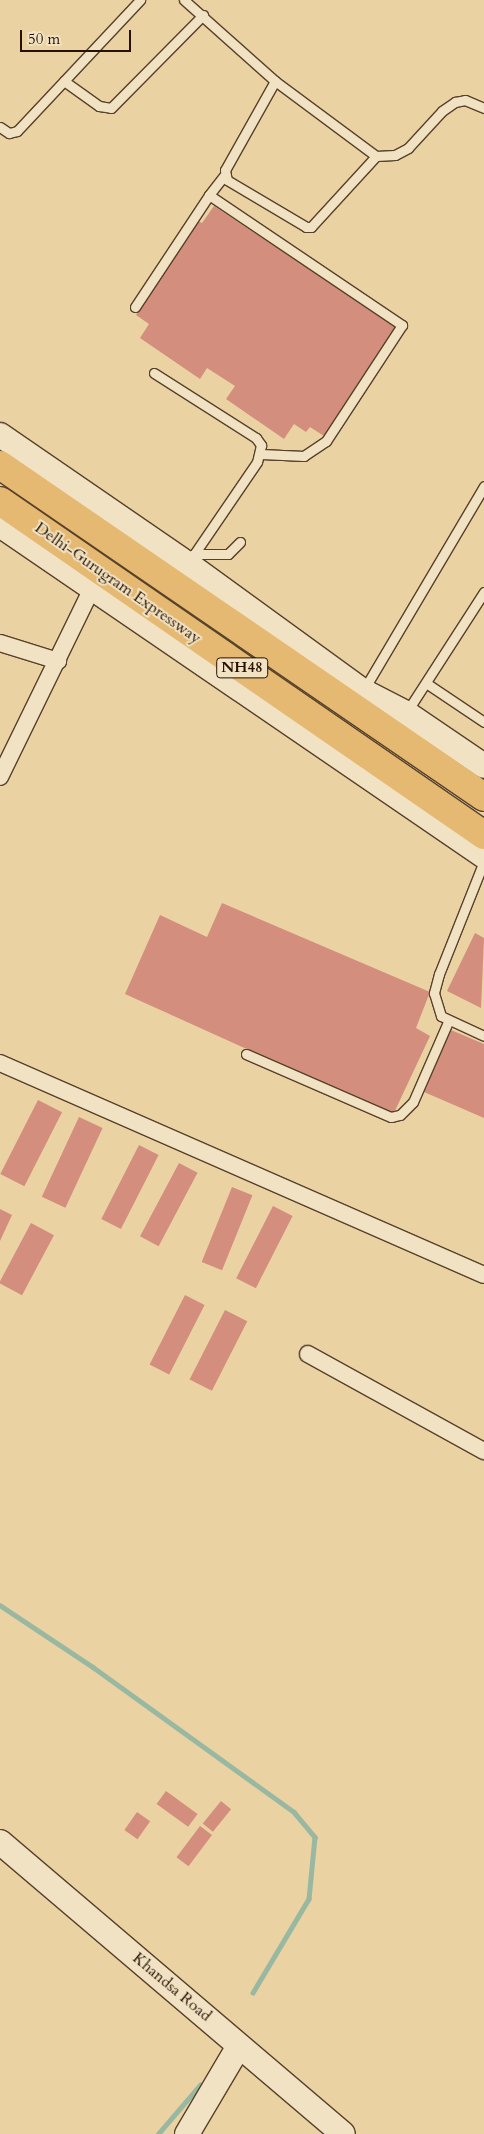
<!DOCTYPE html>
<style>
body{margin:0}
#map{position:relative;width:484px;height:2134px;overflow:hidden;background:#ead2a3;font-family:Cardo,serif}
div>[style]{position:absolute}
.stream>*{height:4.5px;margin:-2.25px;padding:0 2.25px;transform-origin:2.25px;border-radius:2.25px;background:#99b8a1}
.building>*{inset:0;background:#d38e7d;transform-origin:0 0}
.roads{filter:drop-shadow(1px 0 #57412a) drop-shadow(-1px 0 #57412a) drop-shadow(0 1px #57412a) drop-shadow(0 -1px #57412a)}
.lane>*{height:9px;margin:-4.5px;padding:0 4.5px;transform-origin:4.5px;border-radius:4.5px;background:#f1e2c3}
.street>*{height:16px;margin:-8px;padding:0 8px;transform-origin:8px;border-radius:8px;background:#f1e2c3}
.secondary>*{height:24px;margin:-12px;padding:0 12px;transform-origin:12px;border-radius:12px;background:#f1e2c3}
.highway>*{height:28px;margin:-14px;padding:0 14px;transform-origin:14px;border-radius:14px;background:#e5b972}
span{translate:-50% -50%;white-space:nowrap;text-align:center;line-height:1.15;-webkit-text-stroke:4px #f1e2c3;paint-order:stroke}
.shield-label span{padding:1px 4px;background:#f1e2c3;border:1px solid;border-radius:4px;-webkit-text-stroke-width:0}
.shield-label{font-size:15px;color:#261102;font-weight:700}
.street-label{font-size:16px;color:#261102}
.scale{position:absolute;left:20px;top:30px;width:111px;height:22px;box-sizing:border-box;border:2px solid #261102;border-top:0;padding-left:6px;font-size:15px;line-height:18px;white-space:nowrap;color:#261102;-webkit-text-stroke:4px #f1e2c3;paint-order:stroke}
</style>
<div id="map">
<div class="stream">
<div style="left:0;top:1605px;width:112px;rotate:33.7deg"></div>
<div style="left:93px;top:1667px;width:248px;rotate:35.8deg"></div>
<div style="left:294px;top:1812px;width:33px;rotate:50deg"></div>
<div style="left:315px;top:1837px;width:62px;rotate:95.5deg"></div>
<div style="left:309px;top:1899px;width:109px;rotate:120.8deg"></div>
<div style="left:158px;top:2134px;width:65px;rotate:-49.4deg"></div>
</div>
<div class="building">
<div style="clip-path:polygon(214px 206px,396px 327px,324px 436px,310px 427px,306px 432px,294px 424px,284px 439px,226px 399px,235px 386px,207px 368px,200px 379px,140px 338px,149px 324px,136px 315px,198px 221px,202px 223px)"></div>
<div style="clip-path:polygon(222px 903px,430px 992px,416px 1028px,430px 1036px,393px 1115px,125px 994px,160px 915px,207px 937px)"></div>
<div style="clip-path:polygon(475px 933px,484px 938px,481px 1008px,447px 991px)"></div>
<div style="clip-path:polygon(451px 1030px,484px 1044px,484px 1118px,424px 1092px)"></div>
<div style="left:38px;top:1100px;width:27px;height:83px;rotate:27deg"></div>
<div style="left:79px;top:1117px;width:26px;height:88px;rotate:25deg"></div>
<div style="left:139px;top:1145px;width:22px;height:83px;rotate:27deg"></div>
<div style="left:179px;top:1163px;width:21px;height:83px;rotate:28deg"></div>
<div style="left:232px;top:1187px;width:22px;height:81px;rotate:22deg"></div>
<div style="left:273px;top:1206px;width:22px;height:81px;rotate:27deg"></div>
<div style="clip-path:polygon(0 1209px,12px 1215px,0 1241px)"></div>
<div style="left:31px;top:1223px;width:26px;height:68px;rotate:28deg"></div>
<div style="left:185px;top:1295px;width:22px;height:78px;rotate:27deg"></div>
<div style="left:225px;top:1310px;width:25px;height:78px;rotate:27deg"></div>
<div style="left:166px;top:1791px;width:39px;height:16px;rotate:36deg"></div>
<div style="left:221px;top:1801px;width:13px;height:29px;rotate:39deg"></div>
<div style="left:137px;top:1812px;width:16px;height:22px;rotate:35deg"></div>
<div style="left:200px;top:1826px;width:15px;height:39px;rotate:37deg"></div>
</div>
<div class="roads">
<div class="lane">
<div style="left:184px;top:0;width:122px;rotate:41.7deg"></div>
<div style="left:275px;top:81px;width:126px;rotate:36.6deg"></div>
<div style="left:376px;top:156px;width:19px;rotate:-3deg"></div>
<div style="left:395px;top:155px;width:15px;rotate:-28deg"></div>
<div style="left:408px;top:148px;width:50px;rotate:-47.4deg"></div>
<div style="left:442px;top:111px;width:16px;rotate:-35deg"></div>
<div style="left:455px;top:102px;width:10px;rotate:-11deg"></div>
<div style="left:465px;top:100px;width:21px;rotate:23deg"></div>
<div style="left:64px;top:81px;width:43px;rotate:35.5deg"></div>
<div style="left:99px;top:106px;width:12px;rotate:9deg"></div>
<div style="left:111px;top:108px;width:131px;rotate:-45.3deg"></div>
<div style="left:275px;top:81px;width:102px;rotate:119.3deg"></div>
<div style="left:225px;top:170px;width:10px;rotate:79deg"></div>
<div style="left:227px;top:180px;width:92px;rotate:30.7deg"></div>
<div style="left:306px;top:227px;width:5px"></div>
<div style="left:311px;top:227px;width:96px;rotate:-47.5deg"></div>
<div style="left:0;top:127px;width:11px;rotate:34deg"></div>
<div style="left:9px;top:133px;width:8px;rotate:-14deg"></div>
<div style="left:17px;top:131px;width:180px;rotate:-46.8deg"></div>
<div style="left:209px;top:195px;width:24px;rotate:-52deg"></div>
<div style="left:135px;top:307px;width:134px;rotate:-56.5deg"></div>
<div style="left:209px;top:195px;width:233px;rotate:34deg"></div>
<div style="left:402px;top:325px;width:139px;rotate:123.2deg"></div>
<div style="left:326px;top:441px;width:27px;rotate:146deg"></div>
<div style="left:304px;top:456px;width:43px;rotate:-177.3deg"></div>
<div style="left:154px;top:373px;width:121px;rotate:32.5deg"></div>
<div style="left:256px;top:438px;width:9px;rotate:54deg"></div>
<div style="left:261px;top:445px;width:17px;rotate:103deg"></div>
<div style="left:257px;top:462px;width:122px;rotate:124.3deg"></div>
<div style="left:194px;top:554px;width:34px"></div>
<div style="left:228px;top:554px;width:17px;rotate:-45deg"></div>
<div style="left:426px;top:683px;width:70px;rotate:33.9deg"></div>
<div style="left:363px;top:691px;width:238px;rotate:-59.4deg"></div>
<div style="left:406px;top:713px;width:144px;rotate:-57.2deg"></div>
<div style="left:484px;top:861px;width:122px;rotate:111.7deg"></div>
<div style="left:439px;top:974px;width:20px;rotate:105deg"></div>
<div style="left:434px;top:993px;width:24px;rotate:73deg"></div>
<div style="left:441px;top:1016px;width:47px;rotate:24.9deg"></div>
<div style="left:246px;top:1054px;width:158px;rotate:23.5deg"></div>
<div style="left:391px;top:1117px;width:9px;rotate:-13deg"></div>
<div style="left:400px;top:1115px;width:18px;rotate:-45deg"></div>
<div style="left:413px;top:1102px;width:87px;rotate:-66.4deg"></div>
</div>
<div class="street">
<div style="left:0;top:643px;width:61px;rotate:17.2deg"></div>
<div style="left:0;top:777px;width:210px;rotate:-64deg"></div>
<div style="left:0;top:1063px;width:528px;rotate:23.65deg"></div>
<div style="left:308px;top:1354px;width:201px;rotate:28.9deg"></div>
</div>
<div class="secondary">
<div style="left:0;top:435px;width:228px;rotate:34.5deg"></div>
<div style="left:188px;top:564px;width:216px;rotate:36deg"></div>
<div style="left:363px;top:691px;width:48px;rotate:27.1deg"></div>
<div style="left:406px;top:713px;width:94px;rotate:34.2deg"></div>
<div style="left:0;top:525px;width:586px;rotate:34.37deg"></div>
<div style="left:0;top:1842px;width:450px;rotate:40.4deg"></div>
<div style="left:187px;top:2134px;width:102px;rotate:-59.4deg"></div>
</div>
<div class="highway">
<div style="left:0;top:465px;width:587px;rotate:34.45deg"></div>
<div style="left:0;top:501px;width:588px;rotate:34.61deg"></div>
</div>
</div>
<div class="shield-label">
<span style="left:242px;top:668px">NH48</span>
</div>
<div class="street-label">
<span style="left:118px;top:583px;rotate:35deg">Delhi-Gurugram Expressway</span>
<span style="left:172px;top:1987px;rotate:40deg">Khandsa Road</span>
</div>
<div class="scale">50 m</div>
</div>
